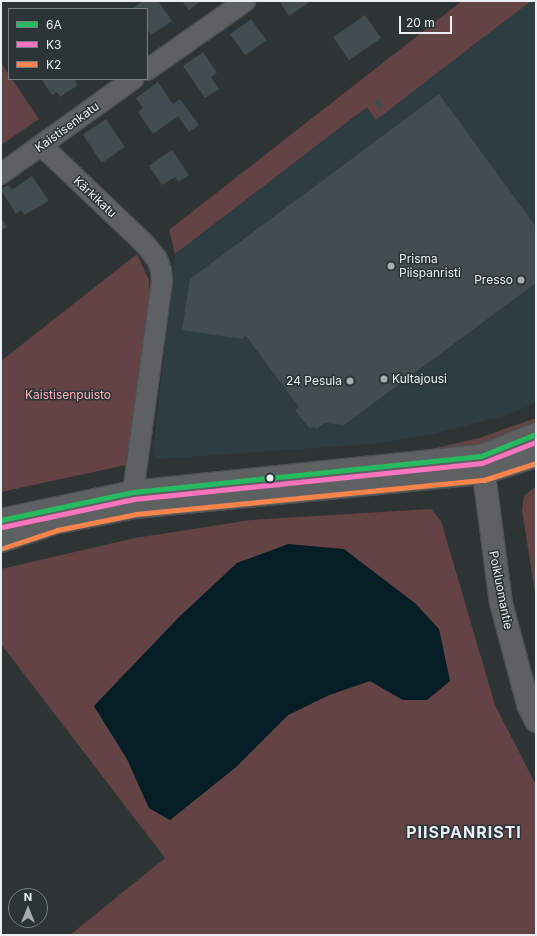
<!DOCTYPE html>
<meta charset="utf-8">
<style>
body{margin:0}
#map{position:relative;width:537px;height:936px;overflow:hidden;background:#2e3334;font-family:Inter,sans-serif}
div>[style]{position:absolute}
.built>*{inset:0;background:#2e3d41}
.green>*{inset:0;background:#644345}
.water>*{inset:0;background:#051d25}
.building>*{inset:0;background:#414d51;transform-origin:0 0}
.roads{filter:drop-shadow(1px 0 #4d5153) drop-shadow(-1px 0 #4d5153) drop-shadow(0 1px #4d5153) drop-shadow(0 -1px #4d5153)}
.minor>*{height:20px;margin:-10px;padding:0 10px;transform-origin:10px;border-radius:10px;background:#5d6162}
.tertiary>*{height:22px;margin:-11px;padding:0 11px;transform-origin:11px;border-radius:11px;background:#5d6162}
.bus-1>*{height:5px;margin:-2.5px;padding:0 2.5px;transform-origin:2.5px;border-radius:2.5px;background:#26bb60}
.bus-2>*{height:5px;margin:-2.5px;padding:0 2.5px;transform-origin:2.5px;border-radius:2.5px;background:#fc73be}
.bus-3>*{height:5px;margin:-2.5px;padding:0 2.5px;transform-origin:2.5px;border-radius:2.5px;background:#f8844c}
.dots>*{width:11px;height:11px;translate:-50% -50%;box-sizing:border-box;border:2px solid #2b3437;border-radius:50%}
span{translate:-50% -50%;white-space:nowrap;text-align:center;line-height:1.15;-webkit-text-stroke:3px #2b3437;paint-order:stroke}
.street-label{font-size:12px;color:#e9eff1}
.poi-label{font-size:12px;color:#e9eff1}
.left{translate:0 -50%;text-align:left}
.right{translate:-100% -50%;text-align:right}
.park-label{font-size:12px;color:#ffb1b7}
.district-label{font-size:16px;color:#e9eff1;font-weight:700;letter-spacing:1px}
.frame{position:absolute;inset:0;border:2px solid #e9eff1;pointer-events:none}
.legend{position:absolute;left:8px;top:8px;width:140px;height:72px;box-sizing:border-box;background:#2b3437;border:1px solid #777f81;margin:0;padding:5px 7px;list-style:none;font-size:12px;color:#e9eff1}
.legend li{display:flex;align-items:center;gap:8px;height:20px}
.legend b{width:20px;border:1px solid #777f81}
.north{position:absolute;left:8px;top:888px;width:40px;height:40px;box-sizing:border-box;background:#2b3437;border:1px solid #777f81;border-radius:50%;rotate:0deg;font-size:11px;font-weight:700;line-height:16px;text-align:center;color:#e9eff1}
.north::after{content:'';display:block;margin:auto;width:14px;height:18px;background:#a8adaf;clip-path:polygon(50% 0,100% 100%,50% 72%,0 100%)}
.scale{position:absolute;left:399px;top:16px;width:53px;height:18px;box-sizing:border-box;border:2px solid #e9eff1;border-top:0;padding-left:5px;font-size:12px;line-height:14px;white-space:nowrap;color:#e9eff1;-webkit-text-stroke:3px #2b3437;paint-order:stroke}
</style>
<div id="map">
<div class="built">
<div style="clip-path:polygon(531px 1px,536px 1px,536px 403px,507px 415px,429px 435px,372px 444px,158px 459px,153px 453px,175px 254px,367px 107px,376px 120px)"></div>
</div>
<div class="green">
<div style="clip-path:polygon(462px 1px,531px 1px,376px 120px,367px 107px,175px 254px,169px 230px)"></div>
<div style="clip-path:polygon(1px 63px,39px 119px,1px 145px)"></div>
<div style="clip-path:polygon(137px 254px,149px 280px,150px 298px,126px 465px,1px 492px,1px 361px)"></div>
<div style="clip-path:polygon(536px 418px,536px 429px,475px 449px,430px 452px,432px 449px,479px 438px)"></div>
<div style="clip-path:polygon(536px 486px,536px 599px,522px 510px,524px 496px)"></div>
<div style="clip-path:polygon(evenodd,431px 509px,441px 521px,495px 705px,536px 785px,536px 935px,70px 935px,165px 858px,1px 644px,1px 569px,135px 538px,251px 520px,431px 509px,381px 579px,416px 604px,427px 700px,403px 700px,370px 681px,329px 695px,288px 715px,236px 767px,170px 820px,149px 808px,127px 759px,94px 706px,120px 682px,381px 579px)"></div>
</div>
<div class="water">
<div style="clip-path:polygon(288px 544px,344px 549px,416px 604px,439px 629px,450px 681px,427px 700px,403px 700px,370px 681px,329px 695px,288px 715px,236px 767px,170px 820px,149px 808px,127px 759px,94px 706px,179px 617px,237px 563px)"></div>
</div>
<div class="building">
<div style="clip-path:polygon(143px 1px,158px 1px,172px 21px,151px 35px,147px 29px,147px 9px,132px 9px)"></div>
<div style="clip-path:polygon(182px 1px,201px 1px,189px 10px)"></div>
<div style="clip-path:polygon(279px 1px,311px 1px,289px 16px)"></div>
<div style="left:365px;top:15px;width:28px;height:39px;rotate:55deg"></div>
<div style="left:251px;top:19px;width:26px;height:26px;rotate:54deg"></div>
<div style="clip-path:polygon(203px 52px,217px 73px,211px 77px,219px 89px,205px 98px,183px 66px)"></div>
<div style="clip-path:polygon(41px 79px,74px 79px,78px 85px,60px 97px,57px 92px,52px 95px)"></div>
<div style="clip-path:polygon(158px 82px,173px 104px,180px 99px,199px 125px,189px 132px,178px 116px,153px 134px,138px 112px,143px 108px,136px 98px)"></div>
<div style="clip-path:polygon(439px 94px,536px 227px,536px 283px,344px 425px,325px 423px,316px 429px,314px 426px,310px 429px,295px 410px,299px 407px,246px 336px,242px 339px,182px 330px,190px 279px)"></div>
<div style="clip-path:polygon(378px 99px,383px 105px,379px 109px,374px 102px)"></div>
<div style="left:106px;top:119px;width:34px;height:28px;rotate:56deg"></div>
<div style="clip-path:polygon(172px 150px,189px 175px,179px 182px,175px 177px,162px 185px,149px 166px)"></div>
<div style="clip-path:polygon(32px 176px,49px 201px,24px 215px,21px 210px,16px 214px,1px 190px,8px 185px,12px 190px)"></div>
<div style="clip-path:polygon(1px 218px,7px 227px,1px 230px)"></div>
</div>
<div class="roads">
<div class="minor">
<div style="left:147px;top:70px;width:120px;rotate:-35.1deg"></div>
<div style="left:41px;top:145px;width:142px;rotate:43.6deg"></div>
<div style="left:144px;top:243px;width:21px;rotate:51deg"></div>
<div style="left:157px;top:259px;width:12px;rotate:70deg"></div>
<div style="left:161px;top:270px;width:11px;rotate:85deg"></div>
<div style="left:162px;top:281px;width:213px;rotate:97.8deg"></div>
<div style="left:133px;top:492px;width:15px;rotate:82deg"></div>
<div style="left:1px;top:174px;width:163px;rotate:-35.7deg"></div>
</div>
<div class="tertiary">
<div style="left:482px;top:459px;width:145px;rotate:82.5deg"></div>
<div style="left:501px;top:603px;width:105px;rotate:75deg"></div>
<div style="left:528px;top:704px;width:19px;rotate:65deg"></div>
<div style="left:1px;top:520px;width:135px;rotate:-12deg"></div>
<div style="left:133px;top:492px;width:350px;rotate:-5.9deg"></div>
<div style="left:481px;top:456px;width:59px;rotate:-21.8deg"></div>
<div style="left:1px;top:541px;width:57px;rotate:-18.4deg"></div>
<div style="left:55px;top:523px;width:82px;rotate:-11.3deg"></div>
<div style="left:135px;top:507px;width:350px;rotate:-5.6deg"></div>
<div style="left:483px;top:473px;width:56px;rotate:-17.8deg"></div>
</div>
</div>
<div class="bus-1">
<div style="left:1px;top:520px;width:135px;rotate:-12deg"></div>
<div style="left:133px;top:492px;width:350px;rotate:-5.9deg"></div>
<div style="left:481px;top:456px;width:59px;rotate:-21.8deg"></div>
</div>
<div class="bus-2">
<div style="left:2px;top:527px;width:135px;rotate:-12deg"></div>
<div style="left:134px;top:499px;width:350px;rotate:-5.9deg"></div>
<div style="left:482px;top:463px;width:58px;rotate:-21.3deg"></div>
</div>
<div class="bus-3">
<div style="left:3px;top:548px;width:57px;rotate:-18.4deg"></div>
<div style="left:57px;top:530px;width:81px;rotate:-11.4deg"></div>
<div style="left:136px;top:514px;width:350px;rotate:-5.6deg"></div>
<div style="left:484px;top:480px;width:55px;rotate:-18.1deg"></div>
</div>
<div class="dots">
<div style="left:391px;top:266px;background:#a8adaf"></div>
<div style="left:521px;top:280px;background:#a8adaf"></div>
<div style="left:384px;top:379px;background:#a8adaf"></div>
<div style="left:350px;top:381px;background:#a8adaf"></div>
<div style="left:270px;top:478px;background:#e9eff1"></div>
</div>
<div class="street-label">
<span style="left:67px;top:127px;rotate:-36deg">Kaistisenkatu</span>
<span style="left:95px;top:197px;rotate:43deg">Kärkikatu</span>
<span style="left:501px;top:590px;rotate:79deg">Poikluomantie</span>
</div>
<div class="poi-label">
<span class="left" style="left:399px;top:266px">Prisma<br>Piispanristi</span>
<span class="right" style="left:513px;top:280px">Presso</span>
<span class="left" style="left:392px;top:379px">Kultajousi</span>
<span class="right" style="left:342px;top:381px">24 Pesula</span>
</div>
<div class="park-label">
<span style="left:68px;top:395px">Kaistisenpuisto</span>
</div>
<div class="district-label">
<span style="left:464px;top:832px">PIISPANRISTI</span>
</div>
<div class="frame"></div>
<ul class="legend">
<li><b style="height:5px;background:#26bb60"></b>6A</li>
<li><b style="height:5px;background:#fc73be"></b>K3</li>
<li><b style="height:5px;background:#f8844c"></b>K2</li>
</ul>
<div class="north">N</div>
<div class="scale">20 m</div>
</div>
